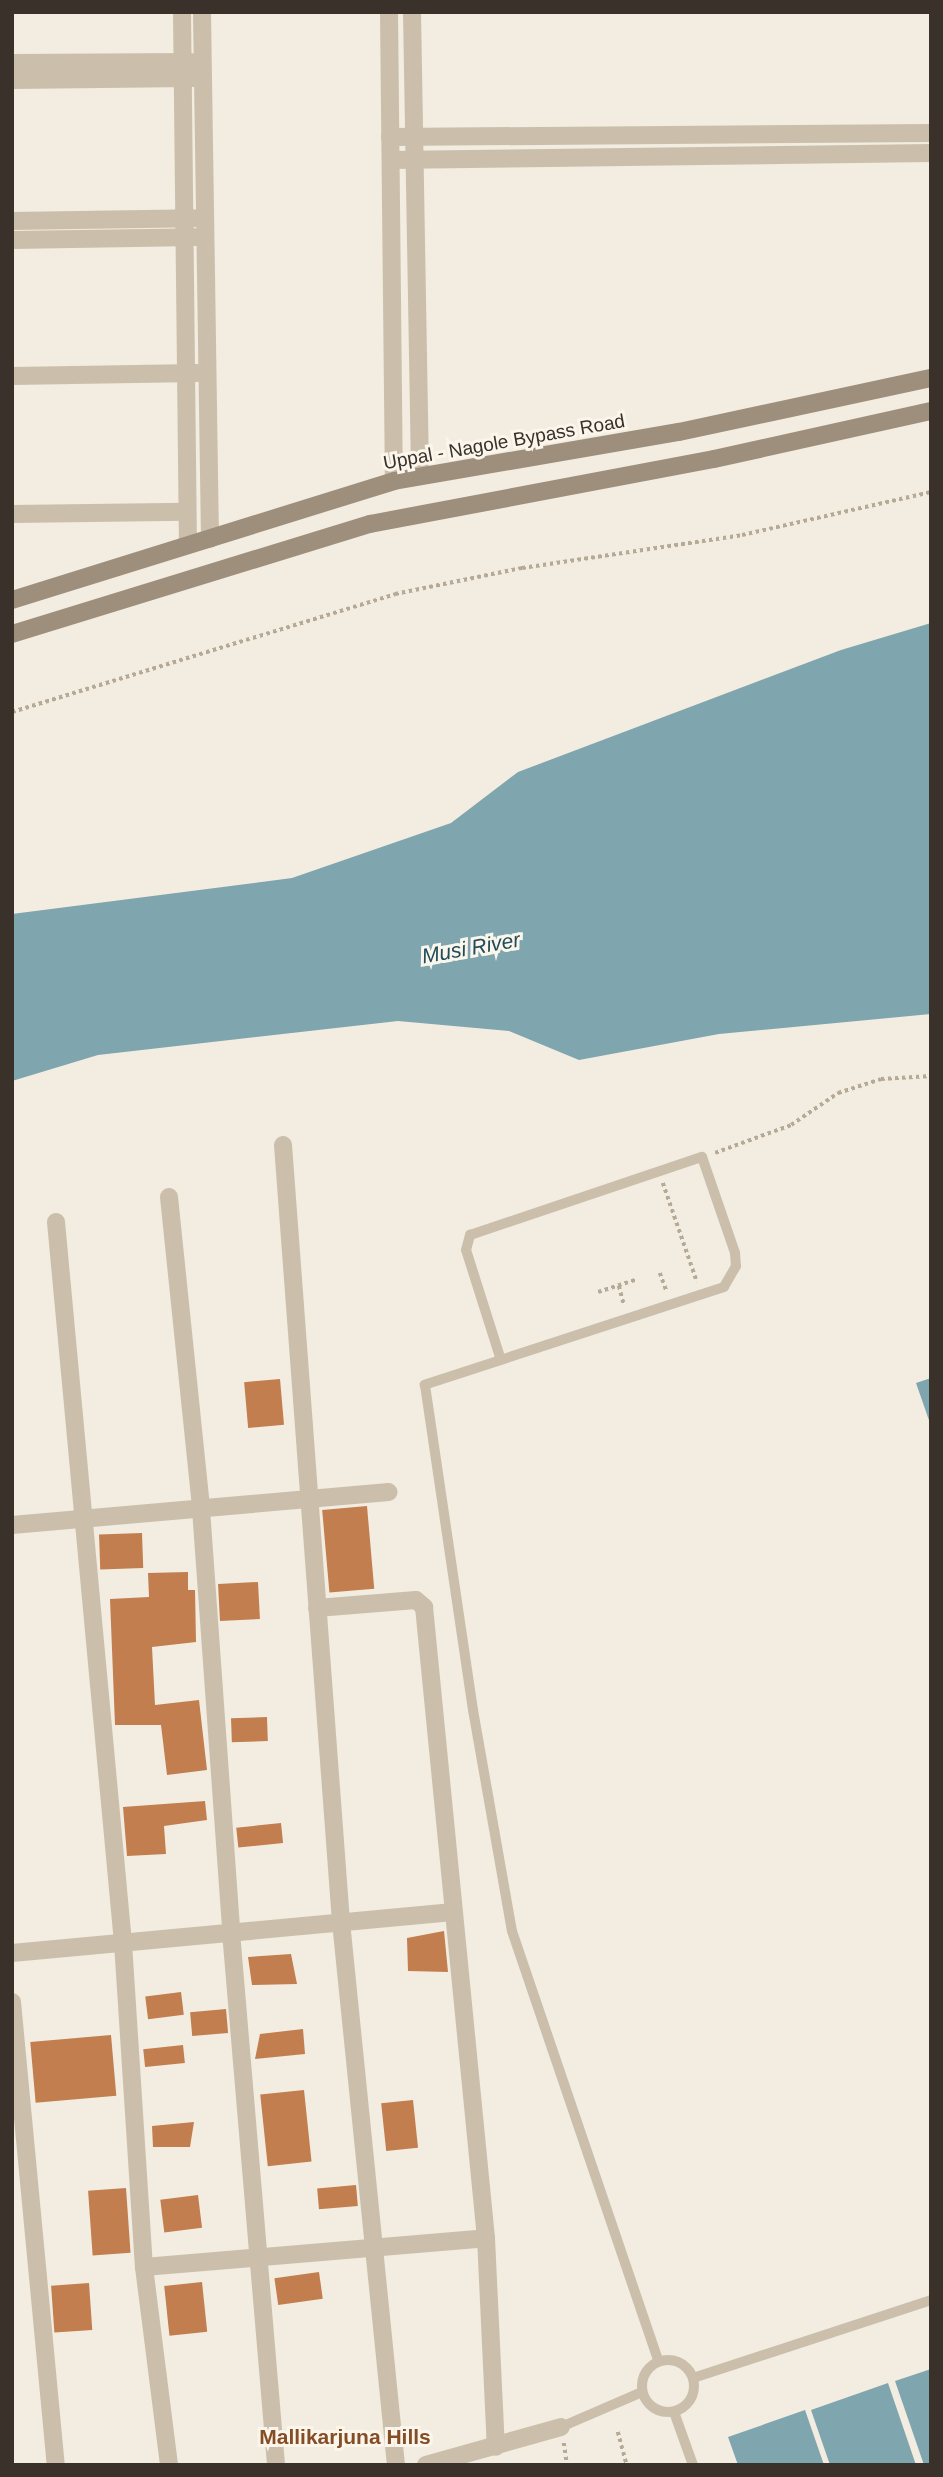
<!DOCTYPE html>
<style>
body{margin:0}
#map{position:relative;width:943px;height:2477px;overflow:hidden;background:#f2ede0;font-family:Helvetica,sans-serif}
div>[style]{position:absolute}
.water>*{inset:0;background:#7fa5af}
.building>*{inset:0;background:#c27e4e;transform-origin:0 0}
.path>*{height:3.5px;margin-top:-1.75px;transform-origin:0;background:repeating-linear-gradient(90deg,#b6a996 0 3.5px,transparent 0 7px)}
.lane>*{height:10px;margin:-5px;padding:0 5px;transform-origin:5px;border-radius:5px;background:#cbbfac}
.lane>.ring{margin:-5px;padding:0;box-sizing:content-box;background:none;border:10px solid #cbbfac;border-radius:50%}
.street>*{height:18px;margin:-9px;padding:0 9px;transform-origin:9px;border-radius:9px;background:#cbbfac}
.secondary>*{height:18px;margin:-9px;padding:0 9px;transform-origin:9px;border-radius:9px;background:#9e8f7d}
span{translate:-50% -50%;white-space:nowrap;text-align:center;line-height:1.15;-webkit-text-stroke:6px #faf6ec;paint-order:stroke}
.street-label{font-size:19px;color:#39312a}
.water-label{font-size:21px;color:#214c59;font-style:italic}
.neighbourhood-label{font-size:21px;color:#854d26;font-weight:700}
.frame{position:absolute;inset:0;border:14px solid #39312a;pointer-events:none}
</style>
<div id="map">
<div class="water">
<div style="clip-path:polygon(931px 623px,931px 1014px,719px 1034px,579px 1060px,509px 1031px,398px 1021px,98px 1055px,12px 1081px,12px 914px,292px 878px,451px 823px,518px 772px,841px 650px)"></div>
<div style="clip-path:polygon(931px 1378px,931px 1426px,916px 1383px)"></div>
<div style="clip-path:polygon(931px 2369px,931px 2465px,924px 2465px,895px 2381px)"></div>
<div style="clip-path:polygon(888px 2383px,916px 2465px,830px 2465px,811px 2410px)"></div>
<div style="clip-path:polygon(805px 2410px,824px 2465px,738px 2465px,728px 2437px)"></div>
</div>
<div class="building">
<div style="left:280px;top:1379px;width:46px;height:36px;rotate:85deg"></div>
<div style="left:367px;top:1506px;width:83px;height:45px;rotate:85deg"></div>
<div style="left:142px;top:1533px;width:35px;height:43px;rotate:88deg"></div>
<div style="clip-path:polygon(188px 1572px,188px 1590px,195px 1590px,196px 1642px,152px 1647px,155px 1705px,199px 1700px,207px 1770px,167px 1775px,161px 1725px,115px 1725px,110px 1599px,149px 1597px,148px 1573px)"></div>
<div style="left:258px;top:1582px;width:37px;height:40px;rotate:87deg"></div>
<div style="left:267px;top:1717px;width:24px;height:36px;rotate:88deg"></div>
<div style="clip-path:polygon(205px 1801px,207px 1820px,164px 1826px,166px 1854px,127px 1856px,123px 1807px)"></div>
<div style="left:281px;top:1823px;width:20px;height:45px;rotate:84deg"></div>
<div style="clip-path:polygon(444px 1931px,448px 1972px,408px 1971px,407px 1938px)"></div>
<div style="clip-path:polygon(291px 1954px,297px 1984px,252px 1985px,248px 1957px)"></div>
<div style="left:181px;top:1992px;width:23px;height:36px;rotate:83deg"></div>
<div style="left:226px;top:2009px;width:24px;height:36px;rotate:85deg"></div>
<div style="clip-path:polygon(303px 2029px,305px 2054px,255px 2059px,260px 2034px)"></div>
<div style="left:111px;top:2035px;width:61px;height:81px;rotate:85deg"></div>
<div style="left:183px;top:2045px;width:18px;height:40px;rotate:84deg"></div>
<div style="left:304px;top:2090px;width:72px;height:44px;rotate:84deg"></div>
<div style="left:413px;top:2100px;width:48px;height:32px;rotate:84deg"></div>
<div style="clip-path:polygon(194px 2122px,190px 2147px,153px 2147px,152px 2126px)"></div>
<div style="left:356px;top:2185px;width:21px;height:39px;rotate:85deg"></div>
<div style="left:126px;top:2188px;width:65px;height:38px;rotate:86deg"></div>
<div style="left:198px;top:2195px;width:33px;height:38px;rotate:83deg"></div>
<div style="left:319px;top:2272px;width:27px;height:45px;rotate:82deg"></div>
<div style="left:202px;top:2282px;width:50px;height:38px;rotate:84deg"></div>
<div style="left:89px;top:2283px;width:47px;height:38px;rotate:86deg"></div>
</div>
<div class="path">
<div style="left:12px;top:712px;width:401px;rotate:-17.1deg"></div>
<div style="left:395px;top:594px;width:130px;rotate:-11.6deg"></div>
<div style="left:522px;top:568px;width:222px;rotate:-8.5deg"></div>
<div style="left:742px;top:535px;width:194px;rotate:-12.8deg"></div>
<div style="left:715px;top:1153px;width:81px;rotate:-20.2deg"></div>
<div style="left:791px;top:1125px;width:57px;rotate:-34.2deg"></div>
<div style="left:838px;top:1093px;width:45px;rotate:-18deg"></div>
<div style="left:881px;top:1079px;width:50px;rotate:-3.4deg"></div>
<div style="left:663px;top:1183px;width:105px;rotate:71deg"></div>
<div style="left:660px;top:1273px;width:20px;rotate:70deg"></div>
<div style="left:619px;top:1286px;width:20px;rotate:75deg"></div>
<div style="left:598px;top:1292px;width:39px;rotate:-18deg"></div>
<div style="left:618px;top:2432px;width:34px;rotate:75deg"></div>
<div style="left:564px;top:2443px;width:22px;rotate:82deg"></div>
</div>
<div class="lane">
<div style="left:500px;top:1357px;width:112px;rotate:-107.6deg"></div>
<div style="left:466px;top:1250px;width:16px;rotate:-75deg"></div>
<div style="left:470px;top:1235px;width:245px;rotate:-18.6deg"></div>
<div style="left:702px;top:1157px;width:102px;rotate:71deg"></div>
<div style="left:735px;top:1253px;width:13px;rotate:86deg"></div>
<div style="left:736px;top:1266px;width:24px;rotate:120deg"></div>
<div style="left:724px;top:1287px;width:315px;rotate:161.9deg"></div>
<div style="left:425px;top:1385px;width:329px;rotate:81.6deg"></div>
<div style="left:473px;top:1710px;width:224px;rotate:80deg"></div>
<div style="left:512px;top:1931px;width:455px;rotate:71.2deg"></div>
<div class="ring" style="left:642px;top:2360px;width:42px;height:42px"></div>
<div style="left:693px;top:2378px;width:250px;rotate:-18.1deg"></div>
<div style="left:674px;top:2412px;width:56px;rotate:70.3deg"></div>
<div style="left:561px;top:2427px;width:88px;rotate:-23.4deg"></div>
</div>
<div class="street">
<div style="left:182px;top:12px;width:533px;rotate:89.36deg"></div>
<div style="left:202px;top:12px;width:527px;rotate:89.13deg"></div>
<div style="left:389px;top:12px;width:469px;rotate:89.4deg"></div>
<div style="left:412px;top:12px;width:463px;rotate:89deg"></div>
<div style="left:12px;top:63px;width:179px;rotate:-0.3deg"></div>
<div style="left:12px;top:80px;width:180px;rotate:-0.6deg"></div>
<div style="left:390px;top:137px;width:541px;rotate:-0.42deg"></div>
<div style="left:391px;top:160px;width:540px;rotate:-0.74deg"></div>
<div style="left:12px;top:221px;width:182px;rotate:-0.9deg"></div>
<div style="left:12px;top:240px;width:183px;rotate:-0.9deg"></div>
<div style="left:12px;top:376px;width:185px;rotate:-0.9deg"></div>
<div style="left:12px;top:514px;width:175px;rotate:-0.7deg"></div>
<div style="left:283px;top:1145px;width:779px;rotate:85.73deg"></div>
<div style="left:341px;top:1922px;width:546px;rotate:84.22deg"></div>
<div style="left:169px;top:1197px;width:314px;rotate:84.1deg"></div>
<div style="left:201px;top:1509px;width:424px;rotate:85.9deg"></div>
<div style="left:231px;top:1932px;width:535px;rotate:85.17deg"></div>
<div style="left:56px;top:1222px;width:724px;rotate:84.69deg"></div>
<div style="left:123px;top:1943px;width:325px;rotate:86.3deg"></div>
<div style="left:144px;top:2267px;width:200px;rotate:82.8deg"></div>
<div style="left:12px;top:1525px;width:378px;rotate:-5deg"></div>
<div style="left:317px;top:1608px;width:99px;rotate:-4.6deg"></div>
<div style="left:416px;top:1600px;width:11px;rotate:41deg"></div>
<div style="left:424px;top:1607px;width:634px;rotate:84.39deg"></div>
<div style="left:486px;top:2238px;width:209px;rotate:87.3deg"></div>
<div style="left:12px;top:1953px;width:443px;rotate:-5.3deg"></div>
<div style="left:12px;top:2002px;width:465px;rotate:84.6deg"></div>
<div style="left:144px;top:2267px;width:343px;rotate:-4.8deg"></div>
<div style="left:426px;top:2465px;width:140px;rotate:-15.7deg"></div>
</div>
<div class="secondary">
<div style="left:12px;top:600px;width:400px;rotate:-17.3deg"></div>
<div style="left:394px;top:481px;width:289px;rotate:-9.8deg"></div>
<div style="left:679px;top:432px;width:258px;rotate:-12.1deg"></div>
<div style="left:12px;top:634px;width:375px;rotate:-17.1deg"></div>
<div style="left:370px;top:524px;width:350px;rotate:-10.7deg"></div>
<div style="left:714px;top:459px;width:222px;rotate:-12.5deg"></div>
</div>
<div class="street-label">
<span style="left:504px;top:442px;rotate:-10deg">Uppal - Nagole Bypass Road</span>
</div>
<div class="water-label">
<span style="left:471px;top:948px;rotate:-10deg">Musi River</span>
</div>
<div class="neighbourhood-label">
<span style="left:345px;top:2437px">Mallikarjuna Hills</span>
</div>
<div class="frame"></div>
</div>
